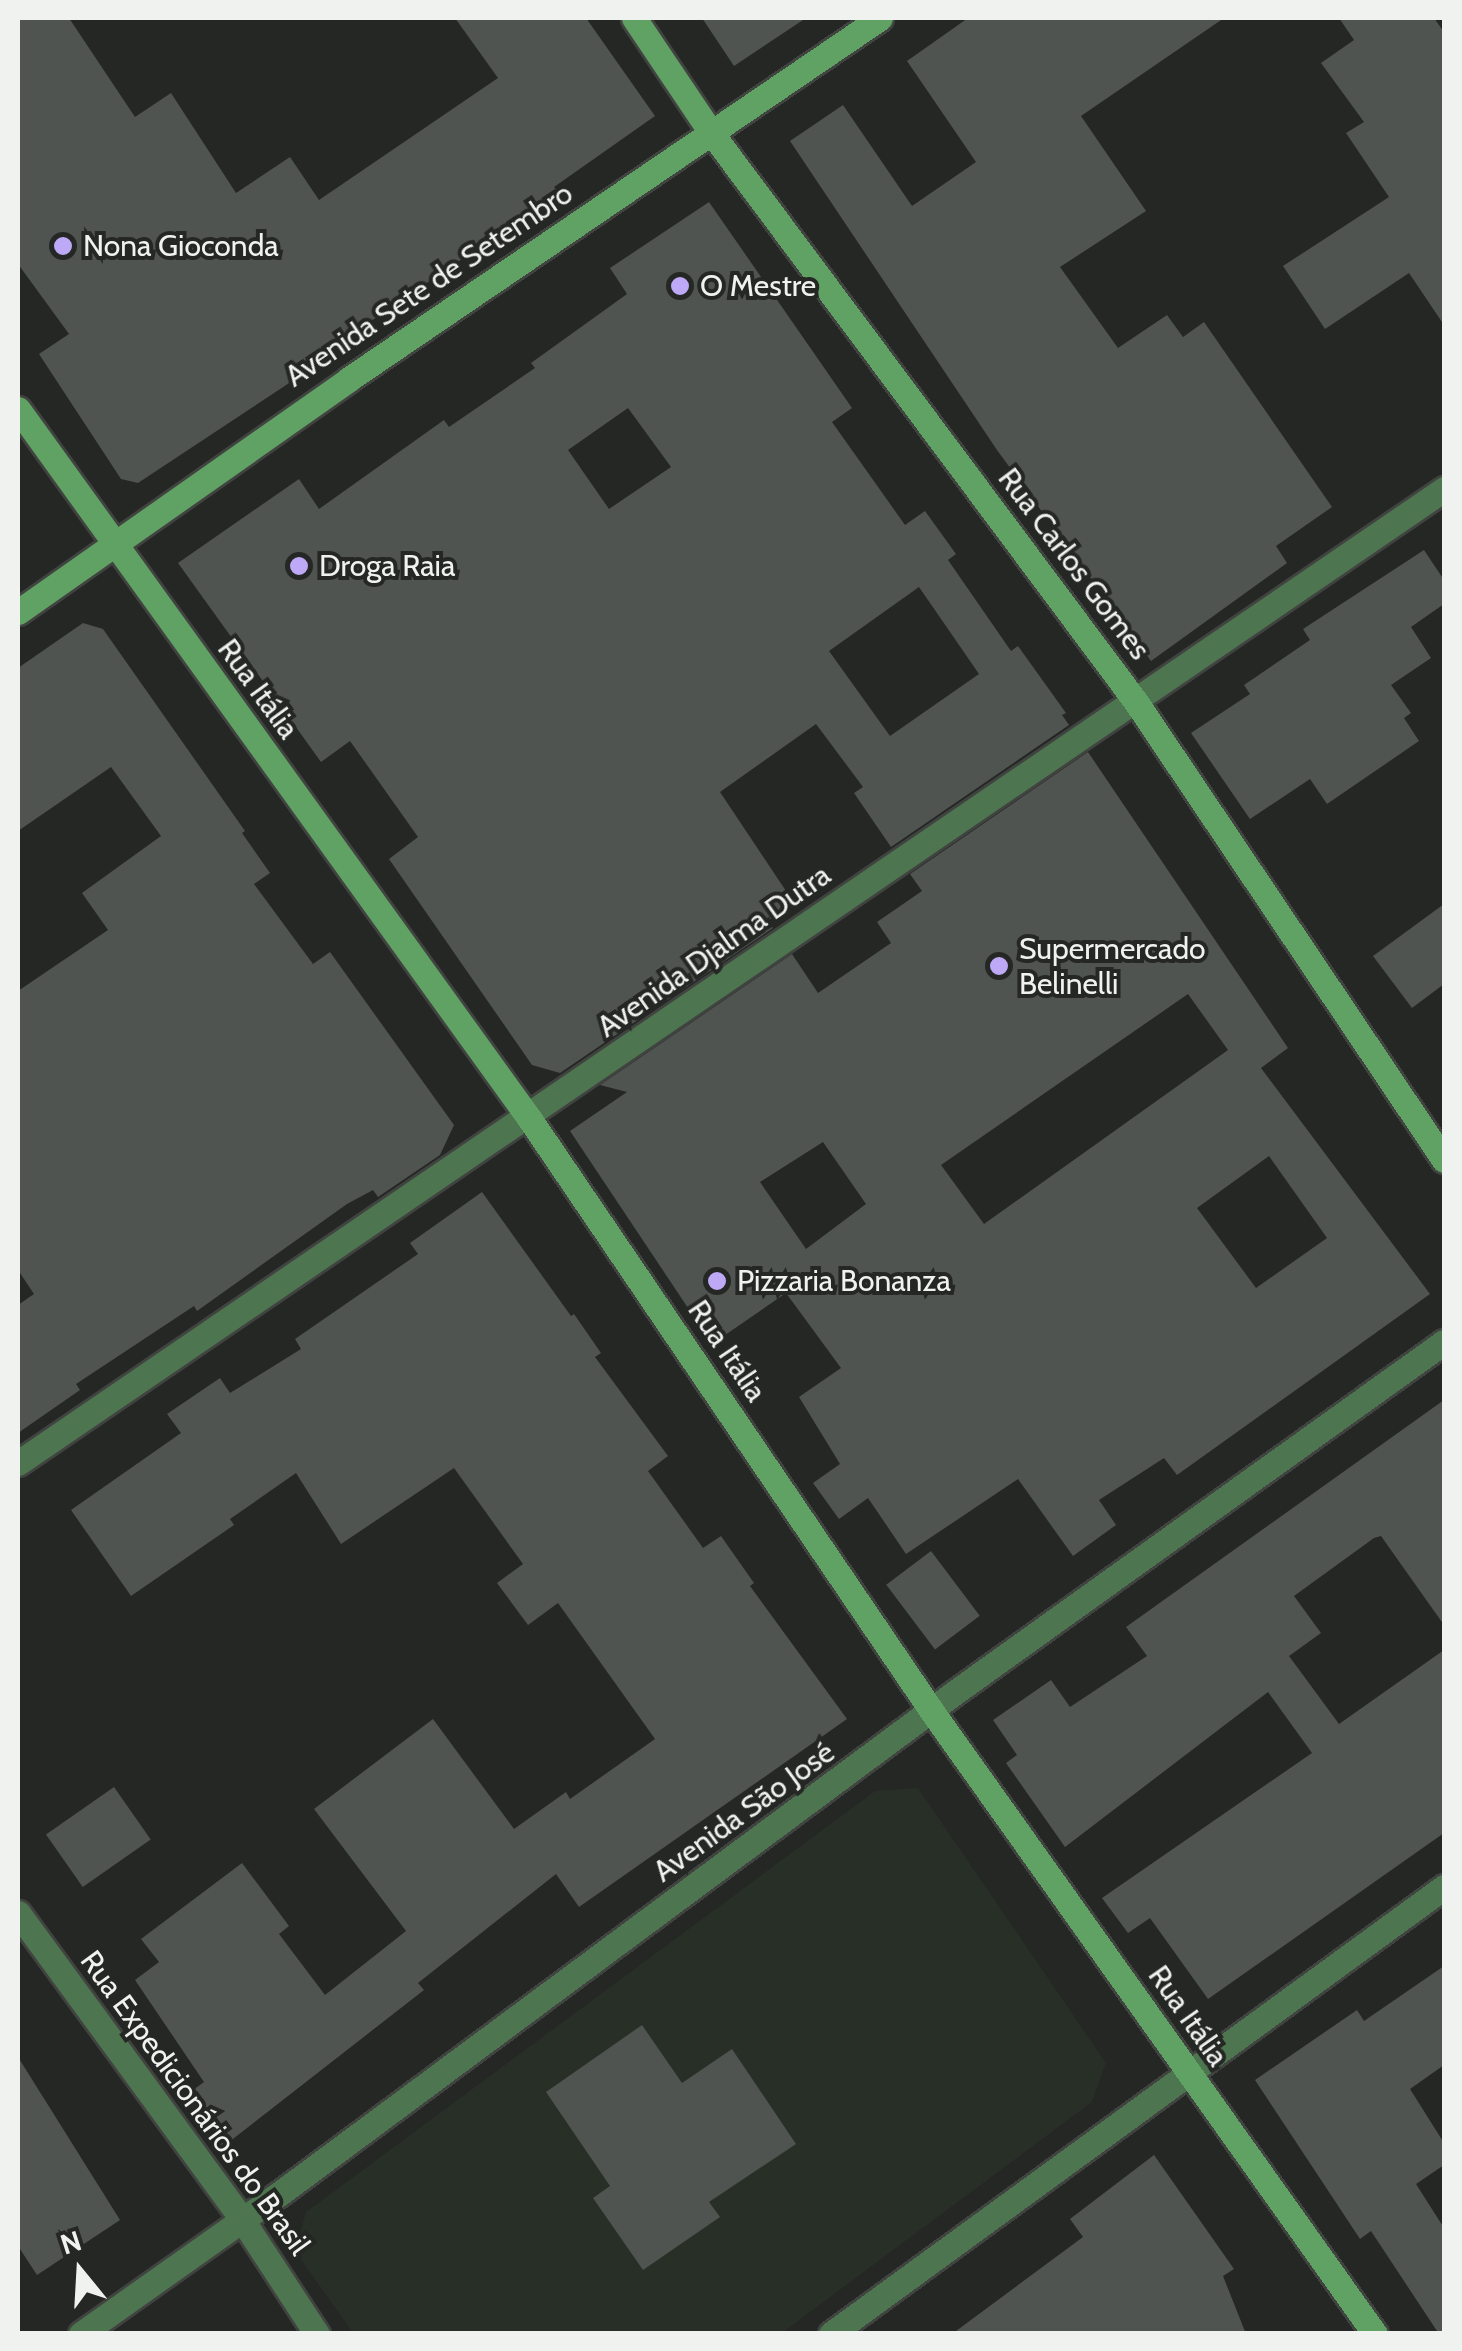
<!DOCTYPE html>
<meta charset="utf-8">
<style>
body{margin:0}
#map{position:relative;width:1462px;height:2351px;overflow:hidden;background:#242724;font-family:Cabin,sans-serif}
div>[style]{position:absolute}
.built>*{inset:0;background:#272f27}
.building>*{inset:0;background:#505450;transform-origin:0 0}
.roads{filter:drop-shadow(2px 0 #414341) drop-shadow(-2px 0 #414341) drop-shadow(0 2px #414341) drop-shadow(0 -2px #414341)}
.street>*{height:25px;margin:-12.5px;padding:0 12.5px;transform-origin:12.5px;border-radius:12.5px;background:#4d754f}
.secondary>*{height:25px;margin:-12.5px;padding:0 12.5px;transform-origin:12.5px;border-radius:12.5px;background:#60a264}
.dots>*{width:28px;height:28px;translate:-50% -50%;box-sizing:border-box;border:5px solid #242724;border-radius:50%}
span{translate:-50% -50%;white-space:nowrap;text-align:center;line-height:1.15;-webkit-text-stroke:8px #242724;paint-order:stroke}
.poi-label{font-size:30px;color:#f0f2f0}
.left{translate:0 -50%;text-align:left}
.street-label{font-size:30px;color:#f0f2f0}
.frame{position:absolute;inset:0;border:20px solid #f0f2f0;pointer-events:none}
.north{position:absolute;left:30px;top:2221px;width:100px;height:100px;-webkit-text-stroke:8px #242724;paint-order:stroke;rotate:342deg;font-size:28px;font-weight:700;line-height:40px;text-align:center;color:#f0f2f0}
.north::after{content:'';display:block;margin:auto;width:35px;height:45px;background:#f0f2f0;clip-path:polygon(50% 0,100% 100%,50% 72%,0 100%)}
</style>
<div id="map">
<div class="built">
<div style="clip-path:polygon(918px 1788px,1106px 2063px,1092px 2102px,782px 2333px,353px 2333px,295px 2251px,306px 2212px,875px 1791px)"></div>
</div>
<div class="building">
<div style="clip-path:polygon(18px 18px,69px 18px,135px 117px,171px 93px,236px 193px,290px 157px,319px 200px,498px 78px,455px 18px,586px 18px,655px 116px,554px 187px,559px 193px,327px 351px,330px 356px,138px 483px,121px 479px,39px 354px,69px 334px,18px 264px)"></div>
<div style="clip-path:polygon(702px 18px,806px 18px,734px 66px)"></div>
<div style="clip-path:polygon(968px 18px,1224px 18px,1081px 116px,1146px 211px,1060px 267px,1118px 348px,1167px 315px,1183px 337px,1204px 322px,1332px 507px,1276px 546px,1287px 563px,1151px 661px,997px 450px,790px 141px,843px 105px,912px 206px,976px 162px,907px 61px)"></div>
<div style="clip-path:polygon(1339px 18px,1434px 18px,1444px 32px,1444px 325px,1409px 273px,1325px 329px,1283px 266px,1389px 197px,1346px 133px,1364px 122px,1321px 63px,1354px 40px)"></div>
<div style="clip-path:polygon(evenodd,709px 202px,852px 408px,832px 422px,905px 525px,925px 511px,956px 554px,948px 560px,1011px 651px,1018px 646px,1066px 713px,1062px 715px,1069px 725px,891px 847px,854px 793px,863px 787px,816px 724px,720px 792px,794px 903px,768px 921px,773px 928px,560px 1073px,532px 1065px,389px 859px,418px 837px,350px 741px,321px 762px,178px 563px,299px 479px,319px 509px,444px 420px,449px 427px,535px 368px,531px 363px,627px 294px,610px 268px,709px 202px,628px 408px,671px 467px,609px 509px,568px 450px,628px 408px,709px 202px,919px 587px,979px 674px,890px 736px,829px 651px,919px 587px)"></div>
<div style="clip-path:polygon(1424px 550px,1444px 580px,1444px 604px,1411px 627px,1431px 658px,1391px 685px,1411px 713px,1404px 718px,1419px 741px,1327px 804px,1310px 779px,1250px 819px,1191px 733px,1250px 694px,1244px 685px,1310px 640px,1303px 629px)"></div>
<div style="clip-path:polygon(83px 623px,103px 629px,245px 831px,242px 833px,270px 873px,254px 884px,313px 964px,330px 952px,454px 1125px,440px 1155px,378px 1197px,373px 1190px,347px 1204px,197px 1311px,194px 1306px,76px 1384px,80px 1390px,18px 1433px,18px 1305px,34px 1294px,18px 1270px,18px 991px,108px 930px,82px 893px,161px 836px,111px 767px,18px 831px,18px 668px)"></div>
<div style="clip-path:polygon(evenodd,1088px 752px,1288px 1048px,1261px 1068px,1430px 1294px,1177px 1475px,1164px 1458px,1099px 1500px,1116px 1525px,1073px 1556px,1018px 1479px,906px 1554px,868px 1498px,839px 1519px,813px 1483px,840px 1464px,799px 1397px,841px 1368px,786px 1293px,712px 1344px,570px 1131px,627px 1092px,600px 1085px,792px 954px,818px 993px,891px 943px,877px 922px,922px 891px,910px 874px,1088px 752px,1188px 994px,1228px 1050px,984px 1224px,941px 1165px,1188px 994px,1088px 752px,823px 1142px,866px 1204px,806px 1249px,760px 1182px,823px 1142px,1088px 752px,1269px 1156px,1327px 1238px,1256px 1288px,1197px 1208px,1269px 1156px)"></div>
<div style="clip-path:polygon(1444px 904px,1444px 984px,1412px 1008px,1373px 956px)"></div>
<div style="clip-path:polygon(482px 1192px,571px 1316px,574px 1314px,601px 1353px,595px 1357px,668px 1456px,648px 1471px,703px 1548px,721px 1536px,754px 1583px,750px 1586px,847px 1719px,579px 1907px,556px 1874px,418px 1983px,424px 1990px,220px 2149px,182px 2098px,204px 2082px,135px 1980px,159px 1962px,141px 1939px,242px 1863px,289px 1926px,279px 1934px,325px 1995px,406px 1931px,314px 1809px,433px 1719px,514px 1829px,566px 1792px,570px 1799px,655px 1739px,558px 1603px,528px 1625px,497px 1583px,523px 1564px,454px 1468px,341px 1544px,296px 1473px,230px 1519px,234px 1525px,131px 1596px,71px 1510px,181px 1433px,167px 1414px,220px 1378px,230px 1393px,301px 1349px,295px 1339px,418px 1254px,410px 1243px)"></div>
<div style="clip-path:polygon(1444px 1400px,1444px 1625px,1381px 1536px,1374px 1538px,1294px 1596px,1321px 1633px,1289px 1656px,1339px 1724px,1444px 1650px,1444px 1833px,1208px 1999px,1150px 1918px,1128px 1933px,1102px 1898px,1312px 1753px,1268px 1692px,1065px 1847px,1006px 1763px,1017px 1755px,993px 1720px,1051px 1680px,1070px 1707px,1147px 1656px,1126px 1627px)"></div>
<div style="left:931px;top:1551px;width:81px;height:56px;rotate:53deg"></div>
<div style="left:114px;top:1787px;width:64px;height:83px;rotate:55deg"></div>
<div style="clip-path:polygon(1444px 1966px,1444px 2065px,1410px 2089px,1444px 2143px,1444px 2165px,1416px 2184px,1444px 2228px,1444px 2334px,1439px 2334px,1371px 2231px,1360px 2239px,1255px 2080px,1357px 2010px,1364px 2021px)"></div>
<div style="clip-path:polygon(642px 2025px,682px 2083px,732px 2049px,796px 2144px,709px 2202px,720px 2217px,643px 2270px,593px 2198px,610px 2186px,546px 2092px)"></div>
<div style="clip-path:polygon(18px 2057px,120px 2220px,37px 2275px,18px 2246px)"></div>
<div style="clip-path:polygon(1154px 2155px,1234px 2269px,1223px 2276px,1246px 2334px,952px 2334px,1083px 2237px,1070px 2219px)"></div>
</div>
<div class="roads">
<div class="street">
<div style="left:18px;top:1463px;width:1727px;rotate:-34.33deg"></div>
<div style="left:18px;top:1913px;width:378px;rotate:53.8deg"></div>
<div style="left:241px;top:2218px;width:139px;rotate:56.8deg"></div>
<div style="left:81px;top:2334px;width:242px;rotate:-35.3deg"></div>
<div style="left:279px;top:2194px;width:841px;rotate:-36.58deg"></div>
<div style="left:954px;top:1693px;width:603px;rotate:-35.62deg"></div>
<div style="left:831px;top:2334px;width:759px;rotate:-36.1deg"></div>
</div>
<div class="secondary">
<div style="left:634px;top:18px;width:136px;rotate:56.1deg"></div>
<div style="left:710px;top:131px;width:712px;rotate:53.27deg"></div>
<div style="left:1136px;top:702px;width:552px;rotate:56.08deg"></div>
<div style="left:18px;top:409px;width:874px;rotate:54.22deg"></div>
<div style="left:529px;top:1118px;width:719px;rotate:55.82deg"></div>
<div style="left:933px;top:1713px;width:762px;rotate:54.56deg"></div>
<div style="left:18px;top:612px;width:405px;rotate:-35.1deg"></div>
<div style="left:349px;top:379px;width:642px;rotate:-34.21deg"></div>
</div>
</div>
<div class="dots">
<div style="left:63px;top:246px;background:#bda9f5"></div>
<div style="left:680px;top:286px;background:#bda9f5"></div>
<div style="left:299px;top:566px;background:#bda9f5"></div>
<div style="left:999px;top:966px;background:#bda9f5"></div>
<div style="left:717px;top:1281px;background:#bda9f5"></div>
</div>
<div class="poi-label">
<span class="left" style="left:83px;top:246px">Nona Gioconda</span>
<span class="left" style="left:700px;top:286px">O Mestre</span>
<span class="left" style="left:319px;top:566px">Droga Raia</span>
<span class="left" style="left:1019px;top:966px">Supermercado<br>Belinelli</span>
<span class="left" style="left:737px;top:1281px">Pizzaria Bonanza</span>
</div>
<div class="street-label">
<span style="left:429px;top:285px;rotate:-34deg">Avenida Sete de Setembro</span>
<span style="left:1074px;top:564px;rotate:53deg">Rua Carlos Gomes</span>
<span style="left:258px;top:689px;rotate:54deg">Rua Itália</span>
<span style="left:714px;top:951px;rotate:-35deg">Avenida Djalma Dutra</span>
<span style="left:727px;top:1351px;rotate:56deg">Rua Itália</span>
<span style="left:744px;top:1812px;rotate:-36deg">Avenida São José</span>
<span style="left:1188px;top:2016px;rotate:55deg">Rua Itália</span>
<span style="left:195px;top:2103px;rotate:54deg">Rua Expedicionários do Brasil</span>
</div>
<div class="frame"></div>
<div class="north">N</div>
</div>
